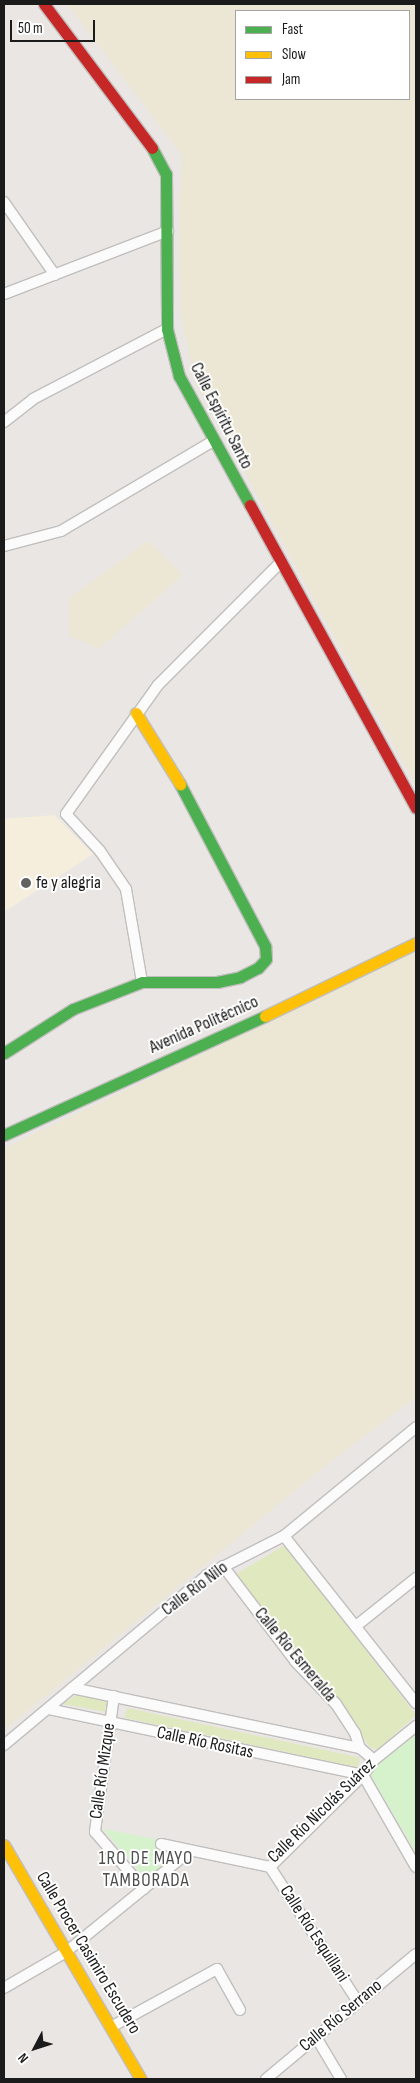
<!DOCTYPE html>
<meta charset="utf-8">
<style>
body{margin:0}
#map{position:relative;width:420px;height:2083px;overflow:hidden;background:#eae6e3;font-family:"Sofia Sans Condensed",sans-serif}
div>[style]{position:absolute}
.education>*{inset:0;background:#f6eedc}
.farmland>*{inset:0;background:#ece7d5}
.grass>*{inset:0;background:#e0e8c0;transform-origin:0 0}
.park>*{inset:0;background:#d5f2cc}
.roads{filter:drop-shadow(1px 0 #c1bfbe) drop-shadow(-1px 0 #c1bfbe) drop-shadow(0 1px #c1bfbe) drop-shadow(0 -1px #c1bfbe)}
.street>*{height:10px;margin:-5px;padding:0 5px;transform-origin:5px;border-radius:5px;background:#fcfbfb}
.fast>*{height:11px;margin:-5.5px;padding:0 5.5px;transform-origin:5.5px;border-radius:5.5px;background:#4caf50}
.slow>*{height:11px;margin:-5.5px;padding:0 5.5px;transform-origin:5.5px;border-radius:5.5px;background:#ffc107}
.jam>*{height:11px;margin:-5.5px;padding:0 5.5px;transform-origin:5.5px;border-radius:5.5px;background:#c62828}
.dots>*{width:14px;height:14px;translate:-50% -50%;box-sizing:border-box;border:2px solid #fff;border-radius:50%}
span{translate:-50% -50%;white-space:nowrap;text-align:center;line-height:1.15;-webkit-text-stroke:4px #fff;paint-order:stroke}
.street-label{font-size:18px;color:#1b1b1b}
.poi-label{font-size:18px;color:#1b1b1b}
.left{translate:0 -50%;text-align:left}
.neighbourhood-label{font-size:19px;color:#4e4e4e;letter-spacing:1px}
.frame{position:absolute;inset:0;border:5px solid #1b1b1b;pointer-events:none}
.legend{position:absolute;left:235px;top:10px;width:175px;height:90px;box-sizing:border-box;background:#fff;border:1px solid #a4a4a4;margin:0;padding:6px 9px;list-style:none;font-size:15px;color:#1b1b1b}
.legend li{display:flex;align-items:center;gap:10px;height:25px}
.legend b{width:25px;border:1px solid #a4a4a4}
.north{position:absolute;left:10px;top:2023px;width:50px;height:50px;-webkit-text-stroke:4px #fff;paint-order:stroke;rotate:230deg;font-size:14px;font-weight:700;line-height:20px;text-align:center;color:#1b1b1b}
.north::after{content:'';display:block;margin:auto;width:18px;height:22px;background:#1b1b1b;clip-path:polygon(50% 0,100% 100%,50% 72%,0 100%)}
.scale{position:absolute;left:10px;top:20px;width:85px;height:22px;box-sizing:border-box;border:2px solid #1b1b1b;border-top:0;padding-left:6px;font-size:15px;line-height:18px;white-space:nowrap;color:#1b1b1b;-webkit-text-stroke:4px #fff;paint-order:stroke}
</style>
<div id="map">
<div class="education">
<div style="clip-path:polygon(54px 815px,93px 854px,4px 912px,4px 819px)"></div>
</div>
<div class="farmland">
<div style="clip-path:polygon(evenodd,67px 4px,416px 4px,416px 786px,195px 382px,181px 315px,179px 215px,182px 155px,67px 4px,236px 11px,409px 11px,409px 99px,236px 99px,236px 11px)"></div>
<div style="clip-path:polygon(148px 541px,183px 575px,99px 649px,69px 636px,69px 598px)"></div>
<div style="clip-path:polygon(416px 952px,416px 1397px,320px 1470px,4px 1730px,4px 1148px)"></div>
</div>
<div class="grass">
<div style="clip-path:polygon(285px 1545px,416px 1715px,378px 1749px,369px 1747px,344px 1705px,300px 1658px,236px 1574px)"></div>
<div style="clip-path:polygon(78px 1694px,109px 1701px,107px 1712px,63px 1704px)"></div>
<div style="left:127px;top:1708px;width:238px;height:10px;rotate:12deg"></div>
</div>
<div class="park">
<div style="clip-path:polygon(416px 1734px,416px 1853px,371px 1776px,376px 1765px)"></div>
<div style="clip-path:polygon(103px 1829px,155px 1839px,157px 1845px,181px 1852px,146px 1879px)"></div>
</div>
<div class="roads">
<div class="street">
<div style="left:4px;top:202px;width:89px;rotate:55.1deg"></div>
<div style="left:4px;top:294px;width:176px;rotate:-21deg"></div>
<div style="left:4px;top:422px;width:37px;rotate:-38deg"></div>
<div style="left:33px;top:399px;width:151px;rotate:-27.6deg"></div>
<div style="left:4px;top:546px;width:59px;rotate:-14.7deg"></div>
<div style="left:61px;top:531px;width:177px;rotate:-30.6deg"></div>
<div style="left:142px;top:982px;width:94px;rotate:-99.8deg"></div>
<div style="left:126px;top:889px;width:46px;rotate:-124.4deg"></div>
<div style="left:100px;top:851px;width:50px;rotate:-132.6deg"></div>
<div style="left:66px;top:814px;width:158px;rotate:-54.5deg"></div>
<div style="left:158px;top:685px;width:173px;rotate:-45deg"></div>
<div style="left:284px;top:1536px;width:213px;rotate:51.7deg"></div>
<div style="left:223px;top:1566px;width:119px;rotate:52.8deg"></div>
<div style="left:295px;top:1661px;width:59px;rotate:46.4deg"></div>
<div style="left:336px;top:1704px;width:35px;rotate:57deg"></div>
<div style="left:355px;top:1733px;width:16px;rotate:72deg"></div>
<div style="left:356px;top:1626px;width:77px;rotate:-38.7deg"></div>
<div style="left:72px;top:1688px;width:294px;rotate:11.8deg"></div>
<div style="left:360px;top:1748px;width:18px;rotate:41deg"></div>
<div style="left:114px;top:1696px;width:137px;rotate:98deg"></div>
<div style="left:95px;top:1832px;width:75px;rotate:49.3deg"></div>
<div style="left:48px;top:1709px;width:322px;rotate:11.8deg"></div>
<div style="left:4px;top:1745px;width:265px;rotate:-39.9deg"></div>
<div style="left:207px;top:1575px;width:86px;rotate:-26.9deg"></div>
<div style="left:284px;top:1536px;width:171px;rotate:-39.5deg"></div>
<div style="left:363px;top:1775px;width:106px;rotate:60.1deg"></div>
<div style="left:161px;top:1844px;width:111px;rotate:11.9deg"></div>
<div style="left:270px;top:1867px;width:131px;rotate:-44.7deg"></div>
<div style="left:363px;top:1775px;width:19px;rotate:-54deg"></div>
<div style="left:374px;top:1760px;width:54px;rotate:-39deg"></div>
<div style="left:270px;top:1867px;width:161px;rotate:56.9deg"></div>
<div style="left:4px;top:1988px;width:72px;rotate:-30.1deg"></div>
<div style="left:66px;top:1952px;width:160px;rotate:-39.2deg"></div>
<div style="left:111px;top:2027px;width:121px;rotate:-28.7deg"></div>
<div style="left:217px;top:1969px;width:47px;rotate:60.7deg"></div>
<div style="left:316px;top:2037px;width:49px;rotate:59.2deg"></div>
<div style="left:266px;top:2079px;width:195px;rotate:-39.8deg"></div>
</div>
<div class="fast">
<div style="left:152px;top:148px;width:30px;rotate:62deg"></div>
<div style="left:166px;top:174px;width:155px;rotate:89.6deg"></div>
<div style="left:167px;top:329px;width:49px;rotate:75.7deg"></div>
<div style="left:179px;top:376px;width:147px;rotate:61.2deg"></div>
<div style="left:4px;top:1053px;width:82px;rotate:-32.5deg"></div>
<div style="left:73px;top:1009px;width:74px;rotate:-21.4deg"></div>
<div style="left:142px;top:982px;width:75px"></div>
<div style="left:217px;top:982px;width:24px;rotate:-12deg"></div>
<div style="left:240px;top:977px;width:20px;rotate:-27deg"></div>
<div style="left:258px;top:968px;width:12px;rotate:-48deg"></div>
<div style="left:266px;top:959px;width:13px;rotate:-94deg"></div>
<div style="left:265px;top:946px;width:183px;rotate:-117.7deg"></div>
<div style="left:4px;top:1135px;width:287px;rotate:-24.5deg"></div>
</div>
<div class="slow">
<div style="left:136px;top:713px;width:84px;rotate:58.2deg"></div>
<div style="left:265px;top:1016px;width:168px;rotate:-25.8deg"></div>
<div style="left:4px;top:1845px;width:271px;rotate:59.7deg"></div>
</div>
<div class="jam">
<div style="left:44px;top:4px;width:180px;rotate:53.1deg"></div>
<div style="left:250px;top:505px;width:345px;rotate:61.3deg"></div>
</div>
</div>
<div class="dots">
<div style="left:26px;top:883px;background:#636261"></div>
</div>
<div class="street-label">
<span style="left:221px;top:416px;rotate:63deg">Calle Espíritu Santo</span>
<span style="left:204px;top:1025px;rotate:-24deg">Avenida Politécnico</span>
<span style="left:195px;top:1589px;rotate:-37deg">Calle Río Nilo</span>
<span style="left:295px;top:1655px;rotate:50deg">Calle Río Esmeralda</span>
<span style="left:205px;top:1743px;rotate:12deg">Calle Río Rositas</span>
<span style="left:103px;top:1771px;rotate:-82deg">Calle Río Mizque</span>
<span style="left:322px;top:1811px;rotate:-44deg">Calle Río Nicolás Suárez</span>
<span style="left:314px;top:1934px;rotate:57deg">Calle Río Esquillani</span>
<span style="left:88px;top:1953px;rotate:59deg">Calle Procer Casimiro Escudero</span>
<span style="left:341px;top:2016px;rotate:-40deg">Calle Río Serrano</span>
</div>
<div class="poi-label">
<span class="left" style="left:36px;top:883px">fe y alegria</span>
</div>
<div class="neighbourhood-label">
<span style="left:146px;top:1870px">1RO DE MAYO<br>TAMBORADA</span>
</div>
<div class="frame"></div>
<ul class="legend">
<li><b style="height:6px;background:#4caf50"></b>Fast</li>
<li><b style="height:6px;background:#ffc107"></b>Slow</li>
<li><b style="height:6px;background:#c62828"></b>Jam</li>
</ul>
<div class="north">N</div>
<div class="scale">50 m</div>
</div>
